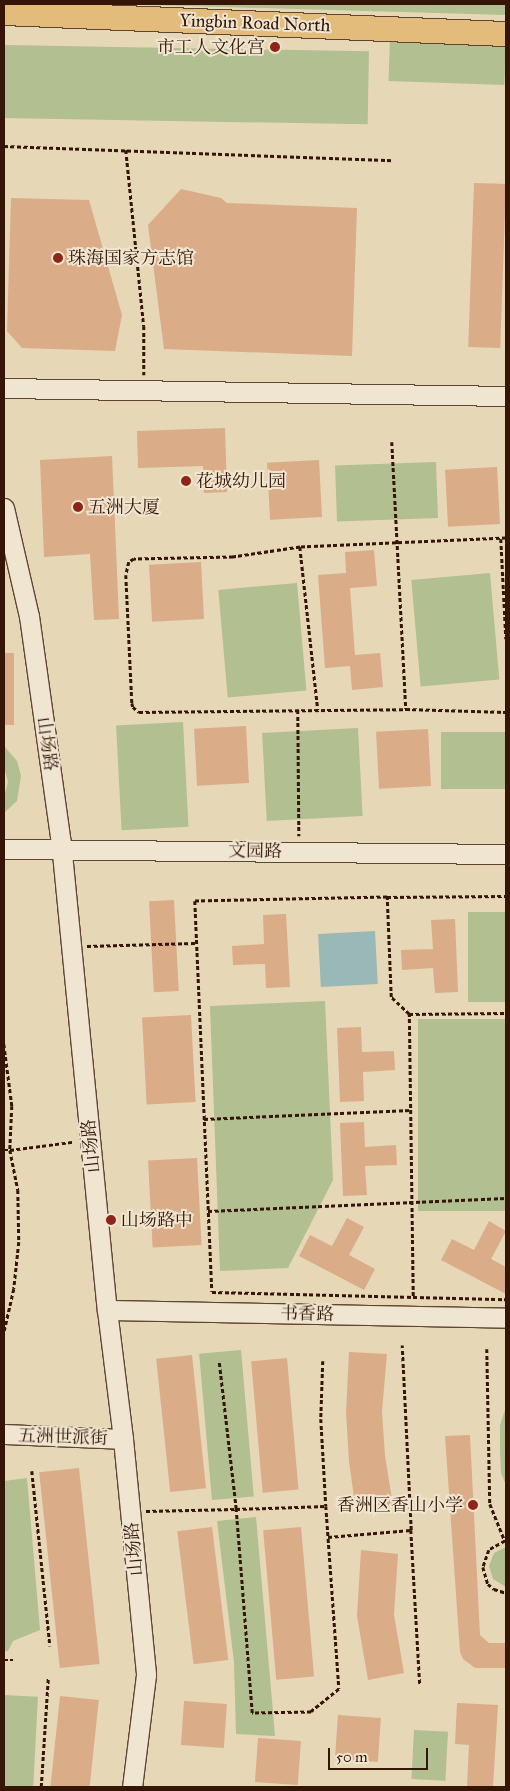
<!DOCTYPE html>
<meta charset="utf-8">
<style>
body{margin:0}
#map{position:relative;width:510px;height:1791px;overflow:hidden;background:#e6d7b6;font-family:"IM FELL Great Primer","Noto Serif SC",serif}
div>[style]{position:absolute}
.green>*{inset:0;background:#b2bf90;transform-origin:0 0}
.water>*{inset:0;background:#99b8b7;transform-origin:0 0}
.building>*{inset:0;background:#dbac88;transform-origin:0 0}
.path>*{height:2.5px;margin-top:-1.25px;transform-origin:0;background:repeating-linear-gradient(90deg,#341506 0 4px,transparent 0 6.5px)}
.roads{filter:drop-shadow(1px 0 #604632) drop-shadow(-1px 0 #604632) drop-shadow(0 1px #604632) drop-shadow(0 -1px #604632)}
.minor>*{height:19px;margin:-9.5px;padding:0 9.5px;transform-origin:9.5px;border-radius:9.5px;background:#efe5d0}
.major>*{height:24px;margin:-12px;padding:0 12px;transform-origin:12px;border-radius:12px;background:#e3bc7b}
.dots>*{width:14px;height:14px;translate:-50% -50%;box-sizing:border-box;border:2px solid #efe5d0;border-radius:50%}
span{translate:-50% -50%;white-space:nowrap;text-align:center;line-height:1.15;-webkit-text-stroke:4px #efe5d0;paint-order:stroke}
.street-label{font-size:18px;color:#341506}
.poi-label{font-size:18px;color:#341506}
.right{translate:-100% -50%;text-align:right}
.left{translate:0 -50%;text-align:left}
.frame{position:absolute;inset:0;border:5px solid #341506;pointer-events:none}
.scale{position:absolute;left:328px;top:1748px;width:100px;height:22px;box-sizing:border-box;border:2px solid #341506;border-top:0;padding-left:6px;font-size:15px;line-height:18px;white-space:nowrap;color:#341506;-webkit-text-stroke:4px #efe5d0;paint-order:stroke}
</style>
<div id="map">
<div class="green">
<div style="clip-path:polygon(119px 4px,506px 4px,506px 15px)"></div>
<div style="left:390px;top:38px;width:116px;height:43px;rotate:2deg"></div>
<div style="left:4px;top:45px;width:365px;height:73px;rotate:1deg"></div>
<div style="left:436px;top:462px;width:56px;height:101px;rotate:88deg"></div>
<div style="left:490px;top:573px;width:107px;height:79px;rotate:85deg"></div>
<div style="left:297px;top:583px;width:108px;height:79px;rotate:85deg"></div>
<div style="left:183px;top:722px;width:105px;height:67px;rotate:87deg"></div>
<div style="left:358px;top:728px;width:88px;height:96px;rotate:87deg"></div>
<div style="left:506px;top:732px;width:57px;height:65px;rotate:90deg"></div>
<div style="clip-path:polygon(4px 746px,17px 761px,21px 776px,17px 801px,4px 813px,4px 797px,8px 782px,4px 767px)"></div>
<div style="left:506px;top:912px;width:90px;height:38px;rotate:90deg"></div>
<div style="clip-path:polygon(325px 1001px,333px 1180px,288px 1268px,220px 1271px,210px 1006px)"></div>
<div style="left:506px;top:1019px;width:192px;height:88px;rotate:90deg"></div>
<div style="left:241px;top:1350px;width:147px;height:42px;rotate:85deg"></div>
<div style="clip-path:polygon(506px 1407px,506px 1485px,501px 1473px,500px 1450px,500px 1425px)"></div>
<div style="clip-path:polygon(27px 1478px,40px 1630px,13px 1641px,8px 1651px,4px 1651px,4px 1481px)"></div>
<div style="clip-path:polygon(256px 1517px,273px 1712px,275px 1736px,236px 1734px,234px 1662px,217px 1521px)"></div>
<div style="clip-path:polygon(506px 1547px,506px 1587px,493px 1579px,489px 1566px,494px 1553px)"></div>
<div style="left:4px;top:1695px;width:34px;height:92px;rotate:3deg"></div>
<div style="left:414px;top:1730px;width:34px;height:49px;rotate:3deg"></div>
</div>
<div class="water">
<div style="left:375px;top:931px;width:53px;height:57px;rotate:87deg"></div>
</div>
<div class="building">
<div style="left:474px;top:183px;width:32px;height:164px;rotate:2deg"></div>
<div style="clip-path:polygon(181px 189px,221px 198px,227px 203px,357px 208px,352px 356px,164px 349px,148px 225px)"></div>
<div style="clip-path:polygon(11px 198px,89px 200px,122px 315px,115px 351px,22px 348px,7px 331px)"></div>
<div style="clip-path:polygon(225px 428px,227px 492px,204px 493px,203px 466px,138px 468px,137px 431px)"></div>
<div style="clip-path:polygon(112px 456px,119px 619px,94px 620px,90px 554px,44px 557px,40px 460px)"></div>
<div style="left:319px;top:460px;width:57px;height:52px;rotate:87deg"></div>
<div style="left:497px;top:467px;width:57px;height:52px;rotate:87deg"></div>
<div style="clip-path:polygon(374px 550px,377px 586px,350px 588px,355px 655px,380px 653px,383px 687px,352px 690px,350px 666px,325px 668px,318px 575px,346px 573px,345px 552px)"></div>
<div style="left:201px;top:562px;width:57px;height:52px;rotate:87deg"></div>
<div style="left:4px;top:653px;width:10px;height:72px"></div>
<div style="left:246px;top:726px;width:57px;height:52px;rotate:87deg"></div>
<div style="left:428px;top:729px;width:57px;height:52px;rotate:87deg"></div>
<div style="left:174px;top:900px;width:91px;height:25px;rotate:87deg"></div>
<div style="clip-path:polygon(286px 914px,290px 987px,266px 988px,265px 964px,233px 965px,232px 946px,264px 944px,263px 915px)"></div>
<div style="clip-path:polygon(455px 919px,458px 992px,435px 993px,433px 968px,402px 970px,401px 950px,433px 949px,431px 920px)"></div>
<div style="left:191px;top:1015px;width:87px;height:49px;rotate:87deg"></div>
<div style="clip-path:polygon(361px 1027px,362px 1052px,394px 1051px,395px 1070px,363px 1072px,364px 1101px,340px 1102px,337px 1028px)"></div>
<div style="clip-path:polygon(364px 1122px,365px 1147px,396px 1145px,397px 1165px,365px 1166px,367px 1195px,343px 1196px,340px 1123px)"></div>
<div style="left:197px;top:1158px;width:87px;height:49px;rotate:87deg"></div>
<div style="clip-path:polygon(347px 1218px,364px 1227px,349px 1255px,375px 1269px,364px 1290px,299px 1256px,310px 1235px,332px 1246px)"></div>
<div style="clip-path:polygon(489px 1221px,506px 1231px,491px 1259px,506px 1267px,506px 1294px,441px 1260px,452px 1239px,474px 1250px)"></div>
<div style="clip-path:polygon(349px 1352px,387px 1354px,382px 1411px,385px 1456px,393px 1505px,356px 1511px,349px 1462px,346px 1412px)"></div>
<div style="left:192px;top:1355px;width:134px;height:36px;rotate:84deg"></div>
<div style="left:287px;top:1358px;width:132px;height:36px;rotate:85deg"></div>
<div style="clip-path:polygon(470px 1435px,480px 1635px,489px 1643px,506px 1643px,506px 1668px,475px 1668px,463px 1659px,460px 1652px,445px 1436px)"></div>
<div style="left:79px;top:1468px;width:197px;height:40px;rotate:84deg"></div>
<div style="left:212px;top:1527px;width:134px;height:35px;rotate:83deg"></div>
<div style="left:301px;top:1527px;width:150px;height:38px;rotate:85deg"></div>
<div style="clip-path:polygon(361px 1550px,398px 1554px,394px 1615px,404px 1673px,368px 1680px,357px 1616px)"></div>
<div style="left:60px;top:1696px;width:39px;height:91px;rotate:6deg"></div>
<div style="left:184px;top:1701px;width:43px;height:44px;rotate:4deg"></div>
<div style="clip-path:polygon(457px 1703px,498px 1705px,493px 1787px,467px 1787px,469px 1745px,455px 1744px)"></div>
<div style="left:338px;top:1715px;width:43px;height:44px;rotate:4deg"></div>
<div style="left:258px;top:1738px;width:43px;height:44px;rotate:4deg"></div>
</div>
<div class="path">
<div style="left:4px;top:146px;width:389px;rotate:2.1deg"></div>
<div style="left:126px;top:150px;width:177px;rotate:84.2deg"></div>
<div style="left:144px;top:326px;width:49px;rotate:90deg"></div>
<div style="left:392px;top:442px;width:267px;rotate:87deg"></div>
<div style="left:506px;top:538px;width:206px;rotate:177.5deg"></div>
<div style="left:300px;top:547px;width:68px;rotate:171.5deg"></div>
<div style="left:233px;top:557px;width:99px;rotate:178.8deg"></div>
<div style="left:134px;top:559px;width:6px;rotate:149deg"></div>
<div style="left:129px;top:562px;width:13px;rotate:103deg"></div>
<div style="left:126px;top:575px;width:128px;rotate:87.3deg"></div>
<div style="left:132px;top:703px;width:4px;rotate:76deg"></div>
<div style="left:133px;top:707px;width:8px;rotate:40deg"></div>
<div style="left:139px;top:712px;width:267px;rotate:-0.6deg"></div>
<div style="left:406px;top:709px;width:100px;rotate:1.7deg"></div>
<div style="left:501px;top:539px;width:100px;rotate:87.1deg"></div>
<div style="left:300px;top:547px;width:164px;rotate:83.7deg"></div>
<div style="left:298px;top:710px;width:126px;rotate:89.5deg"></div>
<div style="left:387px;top:897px;width:192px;rotate:178.8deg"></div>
<div style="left:195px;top:901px;width:391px;rotate:87.5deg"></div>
<div style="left:212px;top:1292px;width:294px;rotate:1.4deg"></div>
<div style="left:87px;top:946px;width:108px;rotate:-1.6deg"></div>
<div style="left:409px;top:1014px;width:25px;rotate:-137deg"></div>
<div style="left:391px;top:997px;width:100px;rotate:-92.3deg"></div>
<div style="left:387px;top:897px;width:119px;rotate:-0.5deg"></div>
<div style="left:4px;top:1044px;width:63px;rotate:82.6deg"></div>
<div style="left:12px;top:1106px;width:44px;rotate:92.6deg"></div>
<div style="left:10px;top:1150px;width:63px;rotate:-7.4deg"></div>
<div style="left:204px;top:1119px;width:207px;rotate:-2.5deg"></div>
<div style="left:4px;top:1150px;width:6px"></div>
<div style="left:10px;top:1150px;width:41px;rotate:78.7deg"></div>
<div style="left:18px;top:1190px;width:52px;rotate:88.9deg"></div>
<div style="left:19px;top:1242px;width:47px;rotate:96.1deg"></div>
<div style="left:14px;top:1289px;width:45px;rotate:102.8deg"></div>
<div style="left:208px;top:1211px;width:298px;rotate:-2.5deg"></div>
<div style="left:413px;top:1296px;width:282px;rotate:-90.8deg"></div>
<div style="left:409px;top:1014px;width:97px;rotate:-0.6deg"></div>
<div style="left:487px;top:1349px;width:155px;rotate:88.9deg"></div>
<div style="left:490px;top:1504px;width:40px;rotate:68deg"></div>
<div style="left:323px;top:1361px;width:58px;rotate:92deg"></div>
<div style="left:321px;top:1419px;width:87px;rotate:86.7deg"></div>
<div style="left:32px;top:1471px;width:176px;rotate:84.1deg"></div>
<div style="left:146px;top:1511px;width:90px;rotate:-1.3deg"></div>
<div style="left:236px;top:1509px;width:90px;rotate:-1.9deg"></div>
<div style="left:326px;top:1506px;width:183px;rotate:85.9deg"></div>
<div style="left:339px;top:1689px;width:36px;rotate:141deg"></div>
<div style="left:311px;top:1712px;width:59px;rotate:179deg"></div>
<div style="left:252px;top:1713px;width:205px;rotate:-94.5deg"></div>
<div style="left:236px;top:1509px;width:149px;rotate:-96.6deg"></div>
<div style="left:411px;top:1530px;width:156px;rotate:86.7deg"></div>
<div style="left:328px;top:1537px;width:83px;rotate:-4.8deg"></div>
<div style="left:411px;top:1530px;width:185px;rotate:-92.8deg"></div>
<div style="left:505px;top:1541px;width:18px;rotate:151deg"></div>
<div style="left:489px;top:1550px;width:18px;rotate:109deg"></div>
<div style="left:483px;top:1567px;width:18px;rotate:74deg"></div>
<div style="left:488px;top:1584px;width:8px;rotate:40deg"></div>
<div style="left:494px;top:1589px;width:13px;rotate:18deg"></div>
<div style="left:4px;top:1660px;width:9px"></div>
<div style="left:41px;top:1787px;width:109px;rotate:-86.3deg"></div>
</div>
<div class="roads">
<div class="minor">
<div style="left:4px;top:388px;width:502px;rotate:0.91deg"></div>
<div style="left:4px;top:508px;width:111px;rotate:77deg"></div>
<div style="left:29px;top:616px;width:229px;rotate:82deg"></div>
<div style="left:61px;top:843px;width:469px;rotate:84.4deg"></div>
<div style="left:107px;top:1310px;width:130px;rotate:82.9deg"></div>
<div style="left:123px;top:1439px;width:237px;rotate:84.4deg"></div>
<div style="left:146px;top:1675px;width:113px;rotate:97.1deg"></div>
<div style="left:4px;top:849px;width:502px;rotate:0.57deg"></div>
<div style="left:107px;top:1310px;width:399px;rotate:1.1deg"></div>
<div style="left:4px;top:1434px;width:119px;rotate:2.4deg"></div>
</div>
<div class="major">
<div style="left:4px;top:13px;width:502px;rotate:2.4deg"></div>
</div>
</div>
<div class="dots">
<div style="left:275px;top:47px;background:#8f2418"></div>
<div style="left:58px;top:258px;background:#8f2418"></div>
<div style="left:186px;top:481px;background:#8f2418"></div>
<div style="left:78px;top:507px;background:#8f2418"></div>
<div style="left:111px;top:1220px;background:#8f2418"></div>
<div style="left:473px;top:1505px;background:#8f2418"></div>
</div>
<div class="street-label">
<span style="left:255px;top:23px;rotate:2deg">Yingbin Road North</span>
<span style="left:47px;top:744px;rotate:82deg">山场路</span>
<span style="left:255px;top:851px;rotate:1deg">文园路</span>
<span style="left:91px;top:1146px;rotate:-96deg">山场路</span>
<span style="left:307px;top:1314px;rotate:1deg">书香路</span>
<span style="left:63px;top:1437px;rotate:2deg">五洲世派街</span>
<span style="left:134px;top:1549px;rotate:-95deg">山场路</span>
</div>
<div class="poi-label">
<span class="right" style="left:265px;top:47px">市工人文化宫</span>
<span class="left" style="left:68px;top:258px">珠海国家方志馆</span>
<span class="left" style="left:196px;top:481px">花城幼儿园</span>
<span class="left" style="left:88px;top:507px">五洲大厦</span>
<span class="left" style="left:121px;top:1220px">山场路中</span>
<span class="right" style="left:463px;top:1505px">香洲区香山小学</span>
</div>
<div class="frame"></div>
<div class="scale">50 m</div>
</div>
